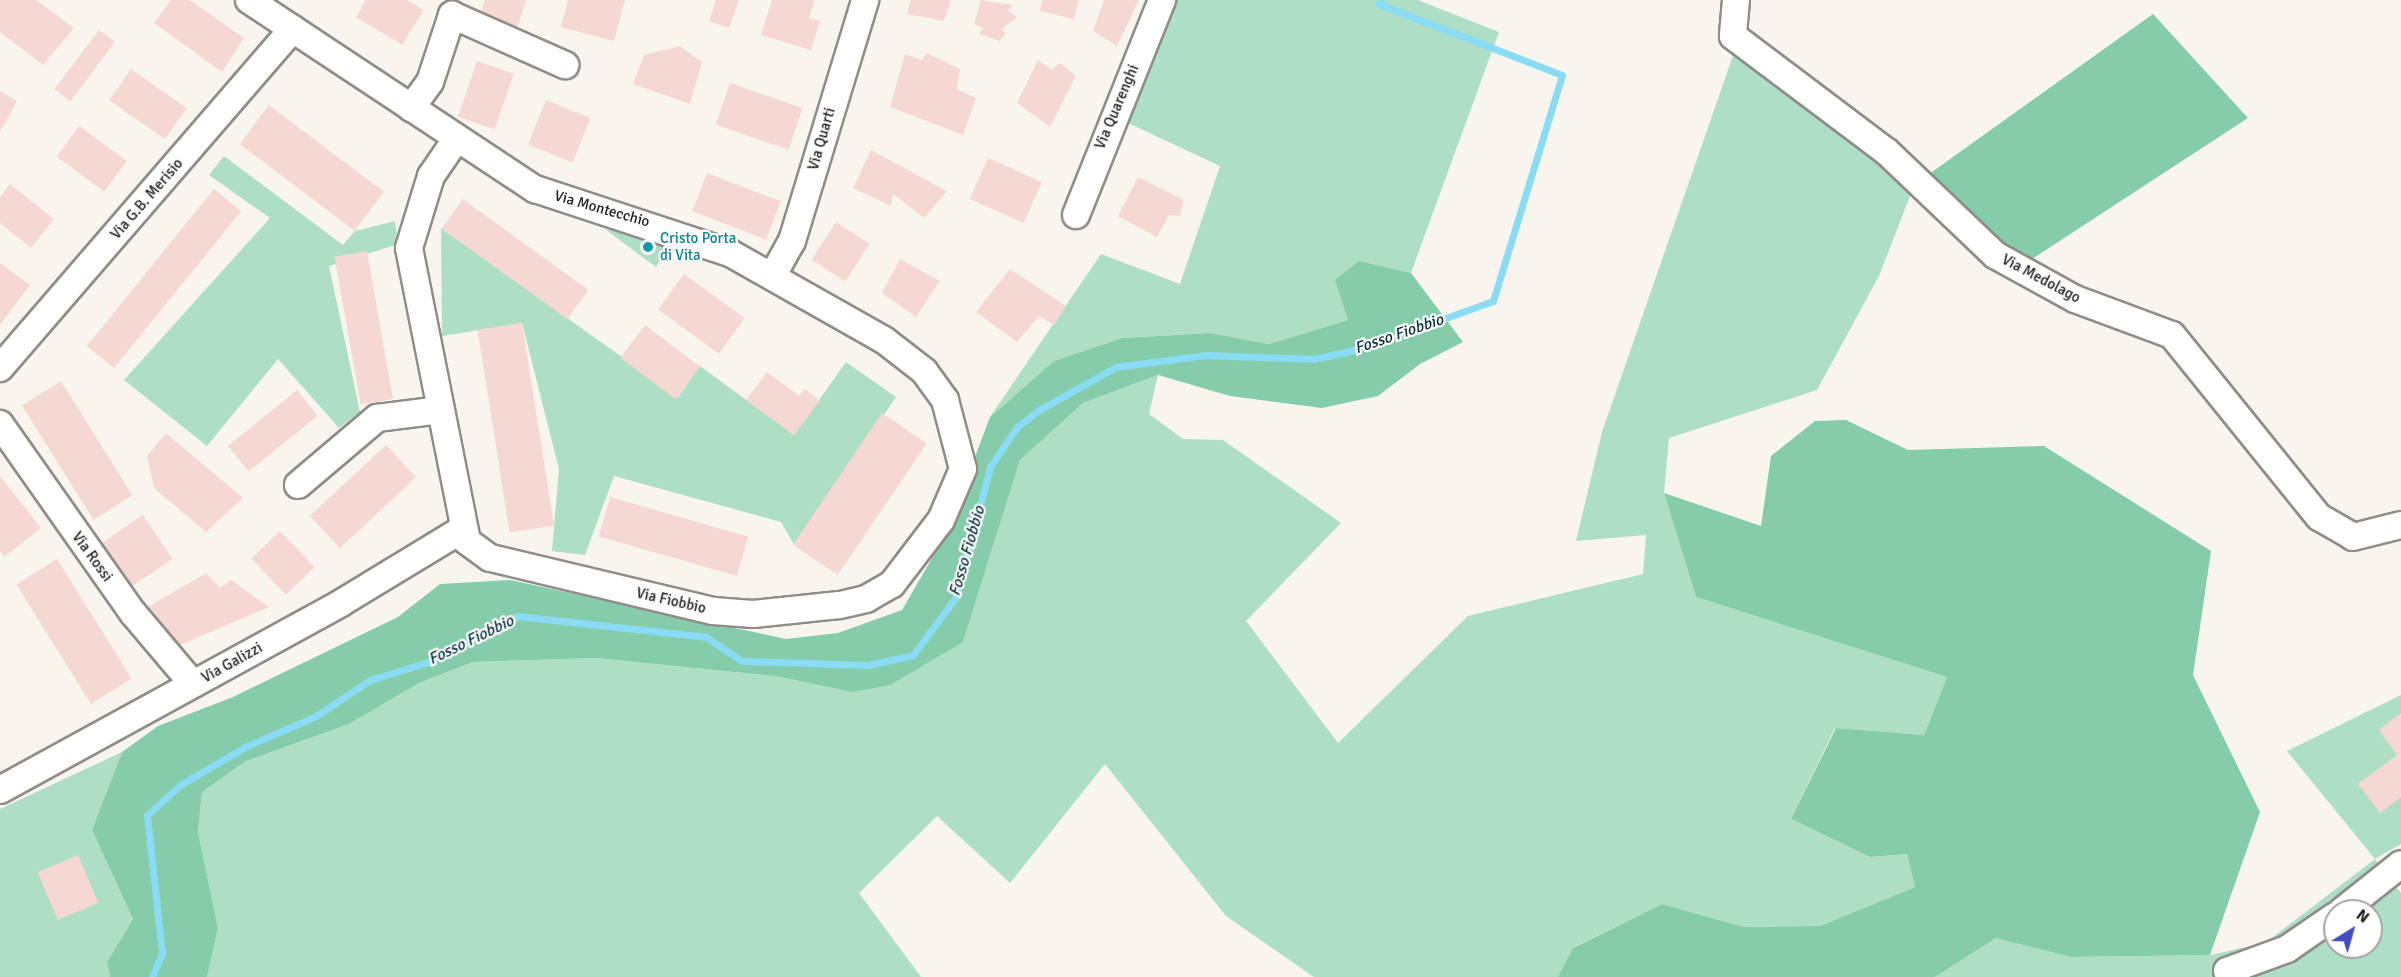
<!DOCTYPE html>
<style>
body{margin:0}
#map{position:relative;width:2401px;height:977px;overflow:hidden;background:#f8f5ef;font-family:Signika,sans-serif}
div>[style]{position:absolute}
.green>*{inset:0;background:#afdec6}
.forest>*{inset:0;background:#85ccaa}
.stream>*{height:7px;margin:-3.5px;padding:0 3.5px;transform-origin:3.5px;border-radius:3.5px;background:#8adbf4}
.building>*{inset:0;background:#f6d8d3;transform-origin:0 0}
.roads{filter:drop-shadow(2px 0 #908d88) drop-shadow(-2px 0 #908d88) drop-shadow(0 2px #908d88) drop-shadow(0 -2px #908d88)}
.street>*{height:26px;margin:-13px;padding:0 13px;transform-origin:13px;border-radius:13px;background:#fff}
.dots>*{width:16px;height:16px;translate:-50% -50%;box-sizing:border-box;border:3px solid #fff;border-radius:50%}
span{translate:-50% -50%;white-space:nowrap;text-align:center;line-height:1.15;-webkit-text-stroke:4.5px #fff;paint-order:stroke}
.street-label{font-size:15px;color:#1f1d1c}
.culture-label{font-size:15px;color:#0d838f}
.left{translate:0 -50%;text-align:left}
.water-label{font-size:16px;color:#072f3a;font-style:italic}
.north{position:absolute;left:2323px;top:899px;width:60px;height:60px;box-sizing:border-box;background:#fff;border:2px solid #a5a5a4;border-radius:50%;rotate:37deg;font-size:16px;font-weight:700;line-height:24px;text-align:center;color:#1f1d1c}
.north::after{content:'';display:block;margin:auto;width:21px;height:27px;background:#444cc1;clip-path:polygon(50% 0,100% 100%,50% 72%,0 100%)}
</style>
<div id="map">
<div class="green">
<div style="clip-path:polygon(1167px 0,1418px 0,1499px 32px,1411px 273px,1359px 261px,1348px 320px,1269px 344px,1210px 333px,1122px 338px,1054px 361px,990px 417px,1101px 254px,1180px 284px,1220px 166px,1126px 122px)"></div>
<div style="clip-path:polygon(1736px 47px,1912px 191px,1879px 276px,1817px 390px,1669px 438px,1664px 493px,1696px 597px,1947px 677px,1924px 735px,1835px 728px,1791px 819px,1870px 857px,1907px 854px,1915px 887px,1820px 926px,1744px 927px,1662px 904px,1574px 947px,1558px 977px,1314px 977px,1226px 916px,1105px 764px,1010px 883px,937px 816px,859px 893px,921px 977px,207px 977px,218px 928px,198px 832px,202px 792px,246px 761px,349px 724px,419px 683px,473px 662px,596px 658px,775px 676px,852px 692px,963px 642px,1020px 460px,1083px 403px,1158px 375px,1149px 414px,1183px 439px,1223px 440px,1341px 523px,1246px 621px,1338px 743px,1468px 616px,1643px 574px,1646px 535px,1576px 541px,1602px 432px)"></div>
<div style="clip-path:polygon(224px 156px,343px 245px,355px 231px,395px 221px,398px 244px,329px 266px,360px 412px,339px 428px,278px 359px,207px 446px,124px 380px,270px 218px,209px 175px)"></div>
<div style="clip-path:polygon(441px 228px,678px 397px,700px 366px,794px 435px,846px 362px,896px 397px,795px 546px,781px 522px,614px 476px,585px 555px,552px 551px,559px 469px,522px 323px,442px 336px)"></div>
<div style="clip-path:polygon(606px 230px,678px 232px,656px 267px)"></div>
<div style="clip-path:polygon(evenodd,2401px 695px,2401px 844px,2375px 859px,2401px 893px,2401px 977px,1935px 977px,1996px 938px,2072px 957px,2210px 955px,2265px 943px,2375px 859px,2287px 751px,2401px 695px,2335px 911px,2371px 911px,2371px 947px,2335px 947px,2335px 911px)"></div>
<div style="clip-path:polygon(122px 752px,92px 830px,133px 919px,107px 962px,110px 977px,0 977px,0 809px)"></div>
</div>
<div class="forest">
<div style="clip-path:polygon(2153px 14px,2248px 118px,2032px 259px,1995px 255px,1918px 182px)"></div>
<div style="clip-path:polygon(1359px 261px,1411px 273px,1463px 342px,1420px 364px,1378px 396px,1322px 408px,1230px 396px,1158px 375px,1083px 403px,1020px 460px,963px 642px,890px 685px,852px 692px,775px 676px,596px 658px,473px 662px,419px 683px,349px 724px,246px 761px,202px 792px,198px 832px,218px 928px,207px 977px,110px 977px,107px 962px,133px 919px,92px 830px,122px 752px,158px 726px,233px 697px,398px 617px,440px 584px,510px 580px,786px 639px,838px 633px,902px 610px,946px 534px,990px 417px,1054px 361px,1122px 338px,1210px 333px,1269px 344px,1348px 320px,1335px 280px)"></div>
<div style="clip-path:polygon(1846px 420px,1908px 450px,2044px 446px,2211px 551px,2193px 675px,2260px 812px,2210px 955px,2071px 957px,1996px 938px,1935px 977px,1558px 977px,1573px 948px,1662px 904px,1744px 927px,1820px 926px,1915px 887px,1907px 854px,1870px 857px,1791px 819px,1836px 728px,1924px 735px,1947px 677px,1696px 597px,1664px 493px,1761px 526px,1771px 456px,1815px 421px)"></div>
</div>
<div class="stream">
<div style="left:152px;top:977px;width:26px;rotate:-67deg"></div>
<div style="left:162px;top:953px;width:139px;rotate:-96.2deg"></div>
<div style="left:147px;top:815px;width:45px;rotate:-42.3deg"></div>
<div style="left:180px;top:785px;width:75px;rotate:-30.3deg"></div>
<div style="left:245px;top:747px;width:77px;rotate:-23.6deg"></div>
<div style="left:316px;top:716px;width:65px;rotate:-33.7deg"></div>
<div style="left:370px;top:680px;width:61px;rotate:-17.2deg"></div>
<div style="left:428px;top:662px;width:100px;rotate:-27.3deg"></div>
<div style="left:517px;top:616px;width:190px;rotate:6.3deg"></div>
<div style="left:706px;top:637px;width:43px;rotate:33.7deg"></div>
<div style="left:742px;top:661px;width:126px;rotate:1.8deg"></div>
<div style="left:868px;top:665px;width:46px;rotate:-12.5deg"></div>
<div style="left:913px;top:655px;width:72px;rotate:-53.4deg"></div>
<div style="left:956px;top:597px;width:134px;rotate:-75.3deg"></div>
<div style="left:990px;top:467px;width:48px;rotate:-56deg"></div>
<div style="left:1017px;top:427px;width:28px;rotate:-38deg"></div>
<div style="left:1039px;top:410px;width:88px;rotate:-29.2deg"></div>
<div style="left:1116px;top:367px;width:91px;rotate:-7.6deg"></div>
<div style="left:1206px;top:355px;width:108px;rotate:2.1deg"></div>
<div style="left:1314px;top:359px;width:50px;rotate:-12.7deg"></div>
<div style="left:1363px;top:348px;width:138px;rotate:-19.9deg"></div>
<div style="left:1493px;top:301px;width:236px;rotate:-73deg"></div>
<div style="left:1562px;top:75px;width:196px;rotate:-158.8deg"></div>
<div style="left:1379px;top:4px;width:4px;rotate:-63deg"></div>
</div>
<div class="building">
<div style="clip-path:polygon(0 0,36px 0,74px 28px,43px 65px,0 32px)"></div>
<div style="clip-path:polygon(171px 0,190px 0,244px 38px,222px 72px,154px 23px)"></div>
<div style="clip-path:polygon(366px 0,407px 0,424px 10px,402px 45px,356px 17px)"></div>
<div style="clip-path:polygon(485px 0,526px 0,515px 36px,477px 24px)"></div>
<div style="clip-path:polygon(568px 0,625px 0,614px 41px,561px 27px)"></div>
<div style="clip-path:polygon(716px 0,739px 0,729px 28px,709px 21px)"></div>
<div style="clip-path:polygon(772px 0,815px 0,809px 18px,820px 21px,811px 50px,761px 35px)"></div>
<div style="clip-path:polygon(911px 0,951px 0,944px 21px,907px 14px)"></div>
<div style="clip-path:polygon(981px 0,1013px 5px,1008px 10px,1017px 17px,1002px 29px,1006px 33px,1000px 41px,979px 34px,983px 28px,974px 24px)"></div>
<div style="clip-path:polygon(1042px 0,1079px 0,1074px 19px,1040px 11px)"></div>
<div style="clip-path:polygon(1104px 0,1139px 0,1117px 46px,1093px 31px)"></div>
<div style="left:99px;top:30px;width:20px;height:74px;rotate:37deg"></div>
<div style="clip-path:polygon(680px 46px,702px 62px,690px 104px,633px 84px,644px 55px)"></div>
<div style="clip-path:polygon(927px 53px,960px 69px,957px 89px,976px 98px,963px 135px,890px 107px,905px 54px,922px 60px)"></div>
<div style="clip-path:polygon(1038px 60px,1052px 70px,1060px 63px,1076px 76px,1050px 127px,1017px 103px)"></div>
<div style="left:477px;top:61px;width:39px;height:59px;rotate:19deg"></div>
<div style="left:131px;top:69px;width:68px;height:38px;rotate:35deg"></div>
<div style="left:730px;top:83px;width:77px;height:44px;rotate:19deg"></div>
<div style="clip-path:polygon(0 91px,17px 101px,0 132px)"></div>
<div style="left:546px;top:100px;width:48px;height:48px;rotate:22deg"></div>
<div style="left:269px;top:105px;width:144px;height:49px;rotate:37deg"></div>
<div style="left:79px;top:126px;width:59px;height:38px;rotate:36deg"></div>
<div style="clip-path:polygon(871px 150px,947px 191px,924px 218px,893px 194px,891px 206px,853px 188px)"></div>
<div style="left:988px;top:158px;width:59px;height:45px;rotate:24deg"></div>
<div style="left:707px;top:173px;width:79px;height:41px;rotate:21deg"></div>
<div style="clip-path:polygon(1138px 177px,1184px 200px,1180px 216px,1169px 215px,1157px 237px,1118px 216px)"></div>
<div style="clip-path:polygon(10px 184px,54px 219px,31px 248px,0 223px,0 197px)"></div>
<div style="left:214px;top:189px;width:35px;height:202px;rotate:39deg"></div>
<div style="left:463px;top:199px;width:155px;height:36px;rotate:36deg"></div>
<div style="left:836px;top:222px;width:40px;height:45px;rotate:33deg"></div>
<div style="left:367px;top:251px;width:150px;height:33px;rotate:80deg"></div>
<div style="clip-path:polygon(900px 259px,940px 281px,916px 317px,882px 293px)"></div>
<div style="clip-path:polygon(0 263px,30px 285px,0 325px)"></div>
<div style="clip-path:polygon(1010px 269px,1066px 306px,1054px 325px,1039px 316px,1017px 342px,976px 312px)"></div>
<div style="left:684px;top:274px;width:75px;height:44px;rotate:36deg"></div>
<div style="left:522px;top:323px;width:205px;height:45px;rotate:81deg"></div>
<div style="left:645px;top:325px;width:69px;height:41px;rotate:37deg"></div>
<div style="clip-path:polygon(767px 372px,799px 396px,805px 389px,820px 401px,794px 435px,746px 400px)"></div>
<div style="left:61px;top:381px;width:135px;height:46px;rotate:58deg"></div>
<div style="left:297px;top:390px;width:33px;height:89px;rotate:51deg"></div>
<div style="left:882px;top:413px;width:54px;height:159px;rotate:34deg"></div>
<div style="clip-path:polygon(166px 433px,243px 498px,206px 532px,154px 488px,147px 456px)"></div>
<div style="left:386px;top:445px;width:44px;height:104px;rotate:47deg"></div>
<div style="clip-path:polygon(0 476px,41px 528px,4px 557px,0 551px)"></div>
<div style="left:610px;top:497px;width:144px;height:41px;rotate:16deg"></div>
<div style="left:143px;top:515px;width:53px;height:49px;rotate:56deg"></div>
<div style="left:280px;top:531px;width:50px;height:40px;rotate:46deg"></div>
<div style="left:57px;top:559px;width:141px;height:48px;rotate:58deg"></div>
<div style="clip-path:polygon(206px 573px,220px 588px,231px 580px,269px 607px,173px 648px,146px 608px)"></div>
<div style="clip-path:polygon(2401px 713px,2401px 797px,2380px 813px,2358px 784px,2397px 755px,2379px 730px)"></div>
<div style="left:78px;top:855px;width:52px;height:44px;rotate:67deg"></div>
</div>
<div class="roads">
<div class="street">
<div style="left:249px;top:0;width:343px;rotate:33.5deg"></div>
<div style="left:535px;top:189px;width:205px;rotate:18.2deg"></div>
<div style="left:730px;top:253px;width:177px;rotate:29.5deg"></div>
<div style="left:884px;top:340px;width:51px;rotate:37.8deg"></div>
<div style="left:924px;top:371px;width:36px;rotate:54deg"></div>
<div style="left:945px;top:400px;width:71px;rotate:75.4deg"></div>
<div style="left:963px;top:469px;width:56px;rotate:113.3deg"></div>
<div style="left:941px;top:520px;width:81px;rotate:127.4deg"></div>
<div style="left:892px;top:584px;width:30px;rotate:150deg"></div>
<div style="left:866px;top:599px;width:28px;rotate:167deg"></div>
<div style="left:839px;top:605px;width:86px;rotate:174deg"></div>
<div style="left:753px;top:614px;width:40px;rotate:-175.7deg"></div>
<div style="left:713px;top:611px;width:229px;rotate:-166.6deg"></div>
<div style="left:490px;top:558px;width:29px;rotate:-144deg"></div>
<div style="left:467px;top:541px;width:299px;rotate:-101.2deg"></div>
<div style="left:409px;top:248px;width:75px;rotate:-73deg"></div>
<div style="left:431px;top:176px;width:46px;rotate:-55.6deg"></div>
<div style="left:1736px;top:0;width:36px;rotate:95deg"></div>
<div style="left:1733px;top:36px;width:193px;rotate:37deg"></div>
<div style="left:1887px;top:152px;width:149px;rotate:43.6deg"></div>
<div style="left:1995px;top:255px;width:91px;rotate:28.8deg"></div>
<div style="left:2075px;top:299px;width:103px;rotate:20.4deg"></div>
<div style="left:2172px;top:335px;width:234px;rotate:51.1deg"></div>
<div style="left:2319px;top:517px;width:39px;rotate:30deg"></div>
<div style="left:2353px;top:537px;width:49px;rotate:-14deg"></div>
<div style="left:411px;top:108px;width:32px;rotate:-54deg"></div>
<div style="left:430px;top:82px;width:71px;rotate:-71.8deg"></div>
<div style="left:452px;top:15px;width:124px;rotate:23.9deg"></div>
<div style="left:1076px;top:215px;width:232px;rotate:-68.2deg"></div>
<div style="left:773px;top:275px;width:39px;rotate:-61deg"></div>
<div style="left:792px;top:241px;width:252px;rotate:-73.1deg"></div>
<div style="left:0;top:368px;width:448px;rotate:-49.2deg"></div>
<div style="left:0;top:424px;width:231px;rotate:54.9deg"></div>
<div style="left:133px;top:613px;width:93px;rotate:49.8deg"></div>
<div style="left:298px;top:485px;width:104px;rotate:-40.3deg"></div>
<div style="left:377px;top:418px;width:64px;rotate:-7.2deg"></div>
<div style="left:0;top:790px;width:389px;rotate:-28.7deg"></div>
<div style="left:341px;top:603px;width:140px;rotate:-31.3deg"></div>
<div style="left:2342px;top:911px;width:75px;rotate:-38.5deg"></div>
<div style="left:2227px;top:971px;width:64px;rotate:-20.1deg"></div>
<div style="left:2287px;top:949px;width:58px;rotate:-34.5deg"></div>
</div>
</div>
<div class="dots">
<div style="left:648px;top:247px;background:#0f9aa8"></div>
</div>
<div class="street-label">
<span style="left:1117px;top:107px;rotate:-67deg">Via Quarenghi</span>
<span style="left:822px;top:139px;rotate:-74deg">Via Quarti</span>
<span style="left:147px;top:199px;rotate:-49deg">Via G.B. Merisio</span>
<span style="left:602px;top:209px;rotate:16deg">Via Montecchio</span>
<span style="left:2041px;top:279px;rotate:28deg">Via Medolago</span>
<span style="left:92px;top:557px;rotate:54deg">Via Rossi</span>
<span style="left:671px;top:601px;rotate:13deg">Via Fiobbio</span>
<span style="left:232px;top:663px;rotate:-29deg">Via Galizzi</span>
</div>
<div class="culture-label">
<span class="left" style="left:660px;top:247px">Cristo Porta<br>di Vita</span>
</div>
<div class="water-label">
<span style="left:1399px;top:334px;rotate:-19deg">Fosso Fiobbio</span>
<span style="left:967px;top:551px;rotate:-74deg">Fosso Fiobbio</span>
<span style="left:471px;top:640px;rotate:-26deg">Fosso Fiobbio</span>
</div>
<div class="north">N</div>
</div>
